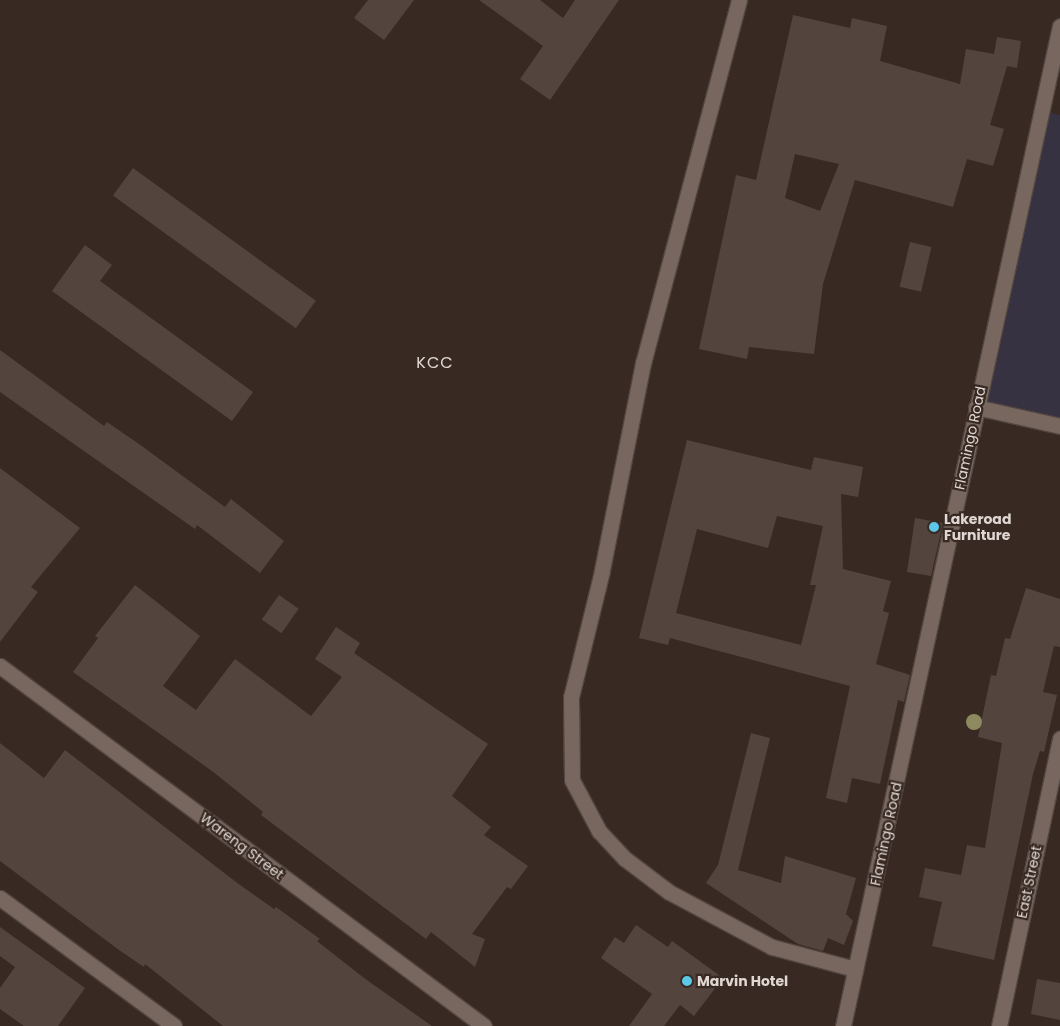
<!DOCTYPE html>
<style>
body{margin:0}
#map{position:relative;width:1060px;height:1026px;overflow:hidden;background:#382a23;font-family:Poppins,sans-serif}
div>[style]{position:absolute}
.commercial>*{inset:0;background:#373242}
.building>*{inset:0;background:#53443d;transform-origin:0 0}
.roads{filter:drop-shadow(1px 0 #51453f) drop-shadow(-1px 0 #51453f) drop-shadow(0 1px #51453f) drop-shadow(0 -1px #51453f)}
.minor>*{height:15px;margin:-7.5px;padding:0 7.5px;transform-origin:7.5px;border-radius:7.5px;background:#77675f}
.trees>*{width:16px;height:16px;margin:-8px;border-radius:50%;background:#8c8a5e}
.dots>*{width:14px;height:14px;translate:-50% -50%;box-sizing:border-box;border:2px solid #382a23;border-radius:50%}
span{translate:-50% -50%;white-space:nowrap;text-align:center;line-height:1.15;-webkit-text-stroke:4.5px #382a23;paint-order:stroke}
.street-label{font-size:14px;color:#e0d7d2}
.poi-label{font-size:14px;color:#e0d7d2;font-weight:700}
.left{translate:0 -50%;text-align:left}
.quarter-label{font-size:16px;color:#e0d7d2;letter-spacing:1px}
</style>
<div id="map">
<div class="commercial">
<div style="clip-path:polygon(1041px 111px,1060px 115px,1060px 422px,979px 404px)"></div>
</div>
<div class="building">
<div style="clip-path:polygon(368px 0,414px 0,384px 40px,354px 18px)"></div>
<div style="clip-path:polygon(479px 0,540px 0,563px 18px,575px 0,619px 0,550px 100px,520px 79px,543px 46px)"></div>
<div style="clip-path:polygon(evenodd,793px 15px,850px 28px,852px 18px,887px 26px,880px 61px,960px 84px,966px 49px,994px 54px,997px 37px,1021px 41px,1017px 68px,1007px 66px,990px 125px,1004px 129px,993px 166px,967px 159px,953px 207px,855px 180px,823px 284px,814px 354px,749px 347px,747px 359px,699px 349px,736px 175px,756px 180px,793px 15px,795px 154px,839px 164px,820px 211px,785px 198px,795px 154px)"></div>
<div style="left:133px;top:168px;width:226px;height:34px;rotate:36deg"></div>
<div style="left:910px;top:242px;width:22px;height:46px;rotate:13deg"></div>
<div style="clip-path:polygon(85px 245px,112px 265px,100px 281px,253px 392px,232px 421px,52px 291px)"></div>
<div style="clip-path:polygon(0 350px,104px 426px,107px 422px,139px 444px,225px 507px,231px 499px,284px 541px,260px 573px,197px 525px,195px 529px,0 392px)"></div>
<div style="clip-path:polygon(evenodd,687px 440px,811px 470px,814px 457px,863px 467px,858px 497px,841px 494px,843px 569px,891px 581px,883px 611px,889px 613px,876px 664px,910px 675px,904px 702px,898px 700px,880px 784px,852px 778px,847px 803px,826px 798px,850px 686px,670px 638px,668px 645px,639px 638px,687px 440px,777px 516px,823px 526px,810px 585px,816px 585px,801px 645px,676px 613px,697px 529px,768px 548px,777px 516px)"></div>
<div style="clip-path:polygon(0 468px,80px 528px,31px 587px,38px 592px,0 642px)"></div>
<div style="clip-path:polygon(915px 518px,943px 523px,931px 576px,907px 572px)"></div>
<div style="clip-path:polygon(135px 585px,200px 636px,163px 686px,196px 710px,235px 659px,311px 716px,342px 677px,315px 659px,336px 627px,360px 643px,354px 653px,488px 744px,452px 796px,491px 827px,484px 835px,528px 866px,511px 889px,507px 887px,472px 934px,485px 939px,475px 967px,431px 932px,426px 939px,261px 815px,263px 812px,212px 771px,73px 672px,98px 638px,95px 636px)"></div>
<div style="clip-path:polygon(1026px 588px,1060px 599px,1060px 647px,1054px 646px,1043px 692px,1057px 695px,1044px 752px,1040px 751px,1033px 774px,994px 960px,932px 946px,942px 902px,919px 897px,925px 868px,961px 875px,967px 845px,985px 848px,1002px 743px,978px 737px,991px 675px,996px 676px,1005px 638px,1010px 639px)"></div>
<div style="left:279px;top:595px;width:24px;height:30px;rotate:35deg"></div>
<div style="clip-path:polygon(751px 733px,770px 738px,738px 870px,781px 883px,785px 856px,856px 878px,846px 914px,853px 921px,844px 945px,828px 938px,823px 951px,798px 944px,706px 883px,718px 865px)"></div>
<div style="clip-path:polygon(0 743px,44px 778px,65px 750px,236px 882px,274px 909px,276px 907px,320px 939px,317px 941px,364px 978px,432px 1026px,223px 1026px,145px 964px,144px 967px,119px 950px,0 861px)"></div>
<div style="clip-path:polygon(636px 925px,668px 947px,672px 941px,723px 978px,694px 1016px,680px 1005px,664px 1026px,629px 1026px,652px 994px,601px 958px,615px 937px,624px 943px)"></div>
<div style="clip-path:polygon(0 927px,85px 988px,58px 1026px,24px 1026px,0 1009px,0 988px,15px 967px,0 956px)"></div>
<div style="clip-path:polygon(1037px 979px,1060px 983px,1060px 1020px,1031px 1014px)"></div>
</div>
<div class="roads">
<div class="minor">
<div style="left:739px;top:0;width:375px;rotate:104.8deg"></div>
<div style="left:643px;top:363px;width:212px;rotate:101.2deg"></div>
<div style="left:602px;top:571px;width:130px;rotate:103.8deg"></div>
<div style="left:571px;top:697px;width:83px;rotate:89.3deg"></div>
<div style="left:572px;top:780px;width:58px;rotate:62.1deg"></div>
<div style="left:599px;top:831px;width:37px;rotate:47deg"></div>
<div style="left:624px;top:858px;width:56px;rotate:37.1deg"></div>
<div style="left:669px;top:892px;width:117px;rotate:28.1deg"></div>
<div style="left:772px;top:947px;width:86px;rotate:14.8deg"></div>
<div style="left:976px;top:407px;width:86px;rotate:12.7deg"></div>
<div style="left:0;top:666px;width:603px;rotate:36.64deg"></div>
<div style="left:0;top:898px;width:216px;rotate:36.3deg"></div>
<div style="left:843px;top:1026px;width:1023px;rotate:-77.76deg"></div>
<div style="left:999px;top:1026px;width:294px;rotate:-78deg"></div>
</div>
</div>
<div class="trees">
<div style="left:974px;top:722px"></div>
</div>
<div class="dots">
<div style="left:934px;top:527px;background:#5cc7e8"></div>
<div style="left:687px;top:981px;background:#5cc7e8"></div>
</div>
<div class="street-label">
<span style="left:970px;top:438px;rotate:-78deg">Flamingo Road</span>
<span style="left:886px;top:834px;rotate:-78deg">Flamingo Road</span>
<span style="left:242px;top:846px;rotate:37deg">Wareng Street</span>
<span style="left:1029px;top:882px;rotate:-78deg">East Street</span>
</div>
<div class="poi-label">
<span class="left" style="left:944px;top:527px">Lakeroad<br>Furniture</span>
<span class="left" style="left:697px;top:981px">Marvin Hotel</span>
</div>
<div class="quarter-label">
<span style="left:435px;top:363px">KCC</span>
</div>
</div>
